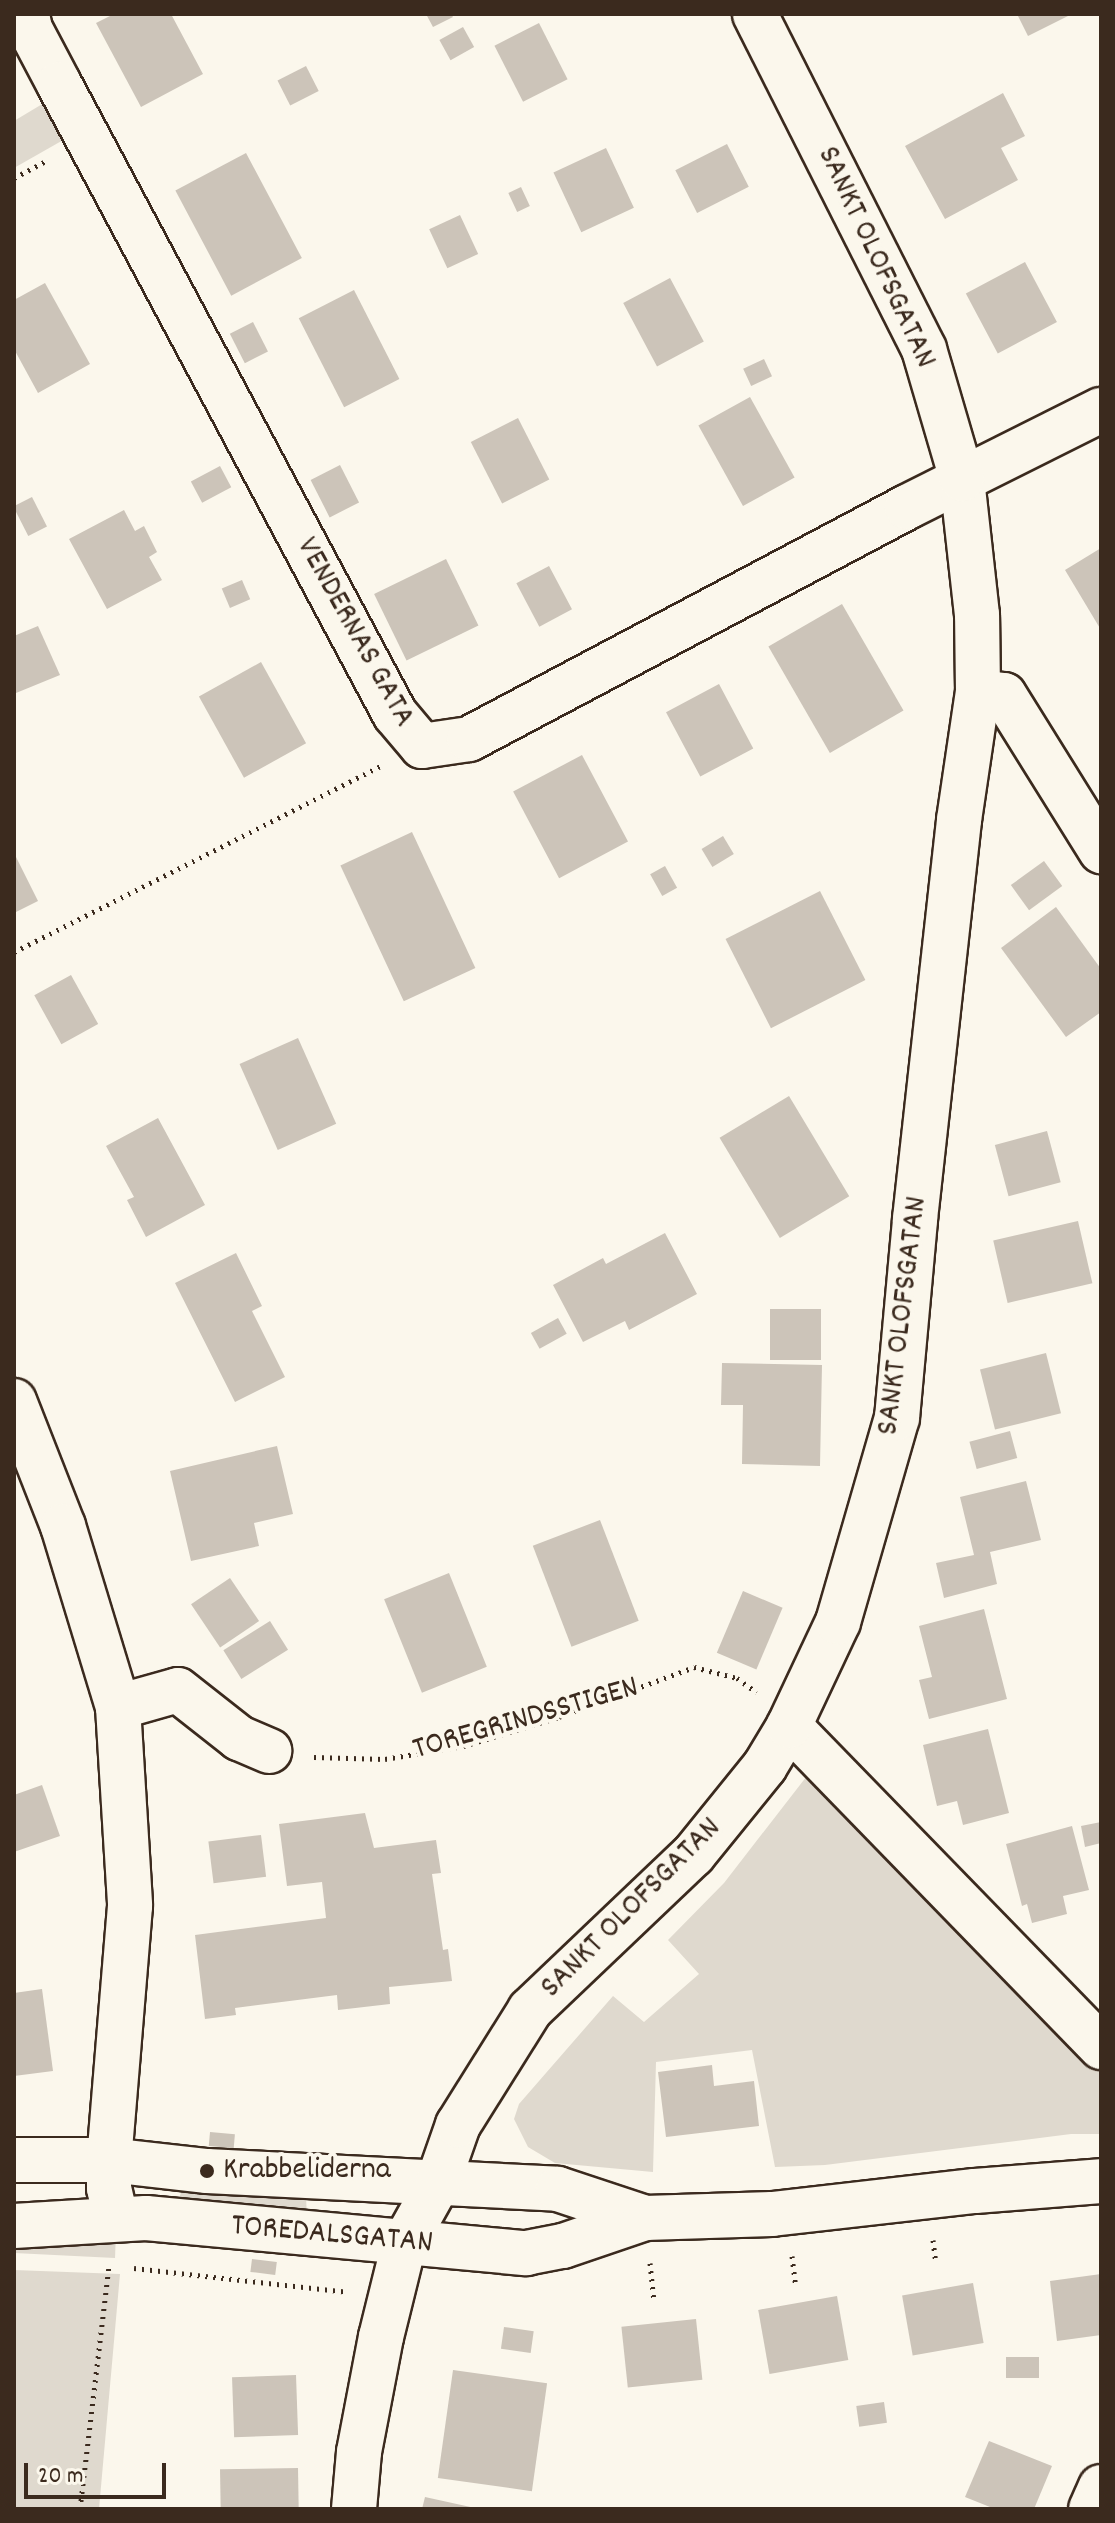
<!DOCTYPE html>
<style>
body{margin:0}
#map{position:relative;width:1115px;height:2523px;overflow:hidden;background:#fbf7ec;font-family:Dekko,sans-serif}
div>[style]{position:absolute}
.green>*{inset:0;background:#dfd9ce}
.building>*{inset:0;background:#ccc4b9;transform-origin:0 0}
.path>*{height:5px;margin-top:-2.5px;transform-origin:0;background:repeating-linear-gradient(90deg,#3b2a1e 0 2px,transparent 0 8px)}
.roads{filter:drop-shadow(2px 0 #3b2a1e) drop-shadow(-2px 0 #3b2a1e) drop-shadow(0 2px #3b2a1e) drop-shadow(0 -2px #3b2a1e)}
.minor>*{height:44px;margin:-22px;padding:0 22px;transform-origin:22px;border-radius:22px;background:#fbf7ec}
.dots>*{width:22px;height:22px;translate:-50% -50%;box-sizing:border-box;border:4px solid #fbf7ec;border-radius:50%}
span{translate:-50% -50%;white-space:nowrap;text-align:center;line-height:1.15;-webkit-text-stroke:8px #fbf7ec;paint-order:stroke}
.street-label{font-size:32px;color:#3b2a1e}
.poi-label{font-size:32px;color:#3b2a1e}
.left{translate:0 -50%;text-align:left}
.frame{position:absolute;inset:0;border:16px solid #3b2a1e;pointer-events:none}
.scale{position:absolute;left:24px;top:2463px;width:142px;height:36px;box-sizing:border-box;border:4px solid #3b2a1e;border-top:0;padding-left:10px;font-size:24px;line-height:28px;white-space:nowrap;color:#3b2a1e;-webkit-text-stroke:6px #fbf7ec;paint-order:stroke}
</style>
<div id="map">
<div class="green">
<div style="clip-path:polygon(44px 103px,65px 139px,14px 168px,14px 121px)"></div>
<div style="clip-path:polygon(810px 1772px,1101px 2061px,1101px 2134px,1071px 2134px,825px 2165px,775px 2167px,752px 2050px,656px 2062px,653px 2172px,555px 2163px,528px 2147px,514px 2119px,519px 2104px,613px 1996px,644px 2022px,699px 1974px,668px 1940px,724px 1883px)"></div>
<div style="clip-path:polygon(182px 2190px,306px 2197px,307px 2218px,178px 2201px)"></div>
<div style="clip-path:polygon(116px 2233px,115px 2258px,14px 2253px,14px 2240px)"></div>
<div style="clip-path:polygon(14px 2270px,120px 2274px,99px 2509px,14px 2509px)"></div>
</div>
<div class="building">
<div style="clip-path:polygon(114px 14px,171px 14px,203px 74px,141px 107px,96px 23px)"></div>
<div style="clip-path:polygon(426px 14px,451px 14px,453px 17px,433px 27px)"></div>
<div style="clip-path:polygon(1017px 14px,1072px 14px,1028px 36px)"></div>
<div style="left:539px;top:23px;width:63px;height:50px;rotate:63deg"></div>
<div style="left:463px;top:27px;width:23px;height:27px;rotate:61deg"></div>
<div style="left:306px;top:66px;width:28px;height:32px;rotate:63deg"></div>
<div style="clip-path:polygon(1003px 93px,1025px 136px,1001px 148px,1018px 180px,945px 219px,905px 146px)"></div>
<div style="left:727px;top:144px;width:48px;height:58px;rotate:63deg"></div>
<div style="left:606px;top:148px;width:66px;height:58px;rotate:65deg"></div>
<div style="left:246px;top:153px;width:119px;height:80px;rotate:62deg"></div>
<div style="left:521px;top:187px;width:21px;height:14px;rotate:65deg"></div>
<div style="left:460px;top:215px;width:43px;height:34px;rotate:65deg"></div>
<div style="left:1025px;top:262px;width:68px;height:67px;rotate:62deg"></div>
<div style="left:670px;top:278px;width:72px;height:53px;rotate:62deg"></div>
<div style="clip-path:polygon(45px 283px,90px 364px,38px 393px,14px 349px,14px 300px)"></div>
<div style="left:354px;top:290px;width:100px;height:62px;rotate:63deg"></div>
<div style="left:253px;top:322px;width:33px;height:26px;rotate:63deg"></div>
<div style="left:764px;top:359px;width:19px;height:23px;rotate:65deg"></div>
<div style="left:750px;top:397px;width:92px;height:59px;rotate:61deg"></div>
<div style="left:518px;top:418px;width:69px;height:53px;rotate:63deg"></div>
<div style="left:340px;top:465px;width:42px;height:33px;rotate:63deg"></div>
<div style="left:220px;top:466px;width:24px;height:33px;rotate:62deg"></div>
<div style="left:32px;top:497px;width:33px;height:21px;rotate:63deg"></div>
<div style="clip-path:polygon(124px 510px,135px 531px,144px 526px,157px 552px,149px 557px,162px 580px,107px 609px,69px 539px)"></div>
<div style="clip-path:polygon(1101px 548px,1101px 630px,1065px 570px)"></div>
<div style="left:446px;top:559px;width:74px;height:80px;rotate:64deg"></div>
<div style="left:549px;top:566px;width:49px;height:37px;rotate:62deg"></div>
<div style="left:242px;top:580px;width:21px;height:22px;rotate:67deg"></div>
<div style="left:842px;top:604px;width:123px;height:85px;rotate:60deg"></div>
<div style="clip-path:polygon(38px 626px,60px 675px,16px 693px,14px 636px)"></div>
<div style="left:261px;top:662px;width:93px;height:71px;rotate:61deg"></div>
<div style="left:719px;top:684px;width:73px;height:60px;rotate:62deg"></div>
<div style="left:582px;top:755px;width:98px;height:78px;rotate:62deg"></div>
<div style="left:412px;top:832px;width:150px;height:79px;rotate:65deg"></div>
<div style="left:723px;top:836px;width:21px;height:25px;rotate:59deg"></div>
<div style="clip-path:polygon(14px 853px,38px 901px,14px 913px)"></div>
<div style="left:1044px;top:861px;width:31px;height:41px;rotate:54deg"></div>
<div style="left:665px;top:866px;width:25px;height:17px;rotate:61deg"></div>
<div style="left:820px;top:891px;width:100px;height:106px;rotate:63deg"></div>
<div style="clip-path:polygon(1056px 907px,1101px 969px,1101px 1012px,1066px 1037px,1001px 948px)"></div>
<div style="left:71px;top:975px;width:56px;height:42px;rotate:61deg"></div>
<div style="left:298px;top:1038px;width:94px;height:64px;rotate:66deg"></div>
<div style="left:789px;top:1096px;width:117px;height:81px;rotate:59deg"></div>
<div style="clip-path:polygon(158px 1118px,205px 1205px,146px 1237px,127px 1200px,134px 1197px,106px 1146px)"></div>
<div style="left:1047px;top:1131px;width:53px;height:54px;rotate:75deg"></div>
<div style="left:1078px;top:1221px;width:64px;height:87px;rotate:77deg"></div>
<div style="clip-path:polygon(665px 1233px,697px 1294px,629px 1330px,625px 1321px,583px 1342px,553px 1285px,603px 1258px,606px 1264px)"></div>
<div style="clip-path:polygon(236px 1253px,262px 1306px,252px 1311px,285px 1377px,235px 1402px,175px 1283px)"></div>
<div style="left:821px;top:1309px;width:51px;height:51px;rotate:90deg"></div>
<div style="left:558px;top:1318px;width:18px;height:31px;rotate:61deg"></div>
<div style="left:1046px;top:1353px;width:62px;height:68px;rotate:76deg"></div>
<div style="clip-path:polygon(722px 1363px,822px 1365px,820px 1466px,742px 1464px,743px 1405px,721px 1405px)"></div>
<div style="left:1010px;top:1431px;width:28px;height:42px;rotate:75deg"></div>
<div style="clip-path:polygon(277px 1446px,293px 1514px,254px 1523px,259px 1546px,191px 1561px,170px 1471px)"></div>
<div style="clip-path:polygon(1026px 1481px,1041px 1540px,990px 1552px,997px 1584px,944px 1598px,936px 1563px,974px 1555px,960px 1497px)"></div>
<div style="left:600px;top:1520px;width:108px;height:72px;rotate:69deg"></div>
<div style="left:449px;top:1573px;width:101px;height:70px;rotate:68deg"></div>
<div style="left:230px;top:1578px;width:52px;height:47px;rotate:56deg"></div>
<div style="left:743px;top:1591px;width:43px;height:67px;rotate:23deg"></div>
<div style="clip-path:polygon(984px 1609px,1007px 1699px,929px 1719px,919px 1680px,932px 1677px,919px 1626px)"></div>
<div style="left:270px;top:1621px;width:34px;height:55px;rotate:58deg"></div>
<div style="clip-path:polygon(988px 1729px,1009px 1813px,963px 1825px,957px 1801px,937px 1806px,923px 1745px)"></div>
<div style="clip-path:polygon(42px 1785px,60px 1836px,14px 1852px,14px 1795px)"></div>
<div style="clip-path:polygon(365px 1813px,374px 1848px,436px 1840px,441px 1873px,432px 1874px,443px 1950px,448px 1949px,452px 1981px,389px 1987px,390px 2004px,338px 2010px,337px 1995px,235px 2008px,236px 2015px,205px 2019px,195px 1935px,326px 1918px,322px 1882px,287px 1886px,279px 1824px)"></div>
<div style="clip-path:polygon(1101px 1822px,1101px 1843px,1085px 1847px,1081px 1826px)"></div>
<div style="clip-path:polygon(1072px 1826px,1089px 1890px,1063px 1896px,1067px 1914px,1032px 1923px,1027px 1904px,1022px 1906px,1006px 1844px)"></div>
<div style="left:261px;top:1835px;width:42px;height:53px;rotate:83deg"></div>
<div style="clip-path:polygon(42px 1989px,53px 2071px,14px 2076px,14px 1993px)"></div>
<div style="clip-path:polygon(712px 2065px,714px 2086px,754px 2081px,759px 2126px,666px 2137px,658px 2072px)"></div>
<div style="left:210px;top:2132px;width:25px;height:14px;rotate:5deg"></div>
<div style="left:252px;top:2259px;width:25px;height:13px;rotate:7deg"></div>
<div style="clip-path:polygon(1101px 2274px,1101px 2335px,1057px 2341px,1050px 2281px)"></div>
<div style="left:973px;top:2283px;width:61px;height:72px;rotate:80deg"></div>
<div style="left:837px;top:2296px;width:65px;height:80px;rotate:80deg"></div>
<div style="left:696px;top:2319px;width:61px;height:75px;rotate:84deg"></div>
<div style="left:504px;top:2327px;width:30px;height:22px;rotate:8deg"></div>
<div style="left:1006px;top:2357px;width:33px;height:21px"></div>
<div style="left:453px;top:2370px;width:95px;height:109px;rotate:8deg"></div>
<div style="left:296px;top:2375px;width:60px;height:64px;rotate:88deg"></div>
<div style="left:884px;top:2402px;width:21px;height:28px;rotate:82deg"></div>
<div style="clip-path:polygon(989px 2441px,1052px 2466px,1034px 2509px,995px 2509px,965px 2497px)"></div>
<div style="left:298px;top:2468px;width:41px;height:78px;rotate:89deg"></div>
<div style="clip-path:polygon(425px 2497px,475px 2508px,475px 2509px,422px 2509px)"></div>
</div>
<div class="path">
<div style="left:14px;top:178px;width:38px;rotate:-28deg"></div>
<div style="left:14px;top:952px;width:411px;rotate:-26.9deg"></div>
<div style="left:314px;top:1757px;width:71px;rotate:1.6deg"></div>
<div style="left:385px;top:1759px;width:79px;rotate:-9.5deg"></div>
<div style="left:463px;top:1746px;width:100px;rotate:-16.8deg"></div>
<div style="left:559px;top:1717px;width:144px;rotate:-20.3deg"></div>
<div style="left:694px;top:1667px;width:44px;rotate:14.3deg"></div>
<div style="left:737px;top:1678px;width:24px;rotate:36deg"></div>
<div style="left:933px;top:2240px;width:23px;rotate:83deg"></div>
<div style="left:792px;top:2256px;width:31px;rotate:83deg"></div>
<div style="left:650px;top:2263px;width:38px;rotate:84deg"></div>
<div style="left:134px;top:2268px;width:214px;rotate:6.4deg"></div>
<div style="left:80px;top:2509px;width:244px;rotate:-83.2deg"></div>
</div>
<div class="roads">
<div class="minor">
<div style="left:27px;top:14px;width:15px;rotate:79deg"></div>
<div style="left:30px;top:29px;width:62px;rotate:62.2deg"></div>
<div style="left:59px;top:84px;width:714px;rotate:61.93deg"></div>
<div style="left:395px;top:714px;width:42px;rotate:49.8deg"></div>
<div style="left:422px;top:746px;width:48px;rotate:-8.5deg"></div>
<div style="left:469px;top:739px;width:496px;rotate:-27.9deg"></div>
<div style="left:907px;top:507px;width:217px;rotate:-26.6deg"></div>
<div style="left:978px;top:692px;width:26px;rotate:7deg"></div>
<div style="left:1004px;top:695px;width:184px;rotate:58.1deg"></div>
<div style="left:14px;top:1401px;width:134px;rotate:68.6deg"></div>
<div style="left:63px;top:1526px;width:189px;rotate:73.1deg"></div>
<div style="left:118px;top:1707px;width:199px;rotate:86.5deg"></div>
<div style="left:130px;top:1906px;width:255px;rotate:94.7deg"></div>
<div style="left:109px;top:2160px;width:28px;rotate:90deg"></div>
<div style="left:109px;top:2188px;width:31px;rotate:77deg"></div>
<div style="left:118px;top:1707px;width:62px;rotate:-15.8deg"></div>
<div style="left:178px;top:1690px;width:78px;rotate:38.2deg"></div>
<div style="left:239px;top:1738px;width:33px;rotate:23deg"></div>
<div style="left:789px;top:1726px;width:448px;rotate:45.8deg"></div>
<div style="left:14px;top:2160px;width:95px"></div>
<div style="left:109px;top:2160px;width:99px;rotate:6.4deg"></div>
<div style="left:207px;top:2171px;width:351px;rotate:2.9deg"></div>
<div style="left:558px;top:2189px;width:92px;rotate:18.4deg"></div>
<div style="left:14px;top:2226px;width:132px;rotate:-3.5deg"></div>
<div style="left:146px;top:2218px;width:382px;rotate:5.3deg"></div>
<div style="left:526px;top:2253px;width:38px;rotate:-11deg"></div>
<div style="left:563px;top:2246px;width:87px;rotate:-18.9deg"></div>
<div style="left:645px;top:2218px;width:127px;rotate:-1.8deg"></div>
<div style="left:772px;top:2214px;width:204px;rotate:-6.5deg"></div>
<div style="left:975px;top:2191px;width:126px;rotate:-4.5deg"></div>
<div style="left:354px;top:2509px;width:57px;rotate:-85deg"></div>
<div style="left:359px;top:2452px;width:117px;rotate:-79.2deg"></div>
<div style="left:381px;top:2337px;width:96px;rotate:-76.1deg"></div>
<div style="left:404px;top:2244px;width:68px;rotate:-60.8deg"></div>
<div style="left:437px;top:2185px;width:64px;rotate:-70.7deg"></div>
<div style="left:458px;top:2125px;width:136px;rotate:-57.9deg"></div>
<div style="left:530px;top:2010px;width:225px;rotate:-43.6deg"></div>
<div style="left:693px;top:1855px;width:114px;rotate:-51deg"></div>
<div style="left:765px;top:1766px;width:47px;rotate:-59deg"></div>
<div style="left:789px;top:1726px;width:115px;rotate:-64.8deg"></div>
<div style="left:838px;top:1622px;width:212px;rotate:-73.9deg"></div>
<div style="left:897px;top:1418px;width:200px;rotate:-84.8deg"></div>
<div style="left:915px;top:1219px;width:401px;rotate:-83.7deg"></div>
<div style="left:959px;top:820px;width:129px;rotate:-81.6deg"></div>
<div style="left:978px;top:692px;width:77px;rotate:-90.7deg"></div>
<div style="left:977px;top:615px;width:137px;rotate:-96.3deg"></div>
<div style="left:962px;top:479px;width:135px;rotate:-106.3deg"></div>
<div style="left:924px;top:349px;width:375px;rotate:-116.8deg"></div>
<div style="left:1091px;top:2509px;width:24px;rotate:-66deg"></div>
</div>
</div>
<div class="dots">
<div style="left:207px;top:2171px;background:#3b2a1e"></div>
</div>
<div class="street-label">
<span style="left:875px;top:258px;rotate:65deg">SANKT OLOFSGATAN</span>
<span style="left:354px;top:633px;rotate:61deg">VENDERNAS GATA</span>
<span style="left:904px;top:1316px;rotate:-83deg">SANKT OLOFSGATAN</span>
<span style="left:526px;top:1720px;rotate:-16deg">TOREGRINDSSTIGEN</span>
<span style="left:632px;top:1909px;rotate:-45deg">SANKT OLOFSGATAN</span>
<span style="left:332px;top:2236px;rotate:5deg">TOREDALSGATAN</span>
</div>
<div class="poi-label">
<span class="left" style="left:223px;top:2171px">Krabbeliderna</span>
</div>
<div class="frame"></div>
<div class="scale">20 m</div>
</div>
